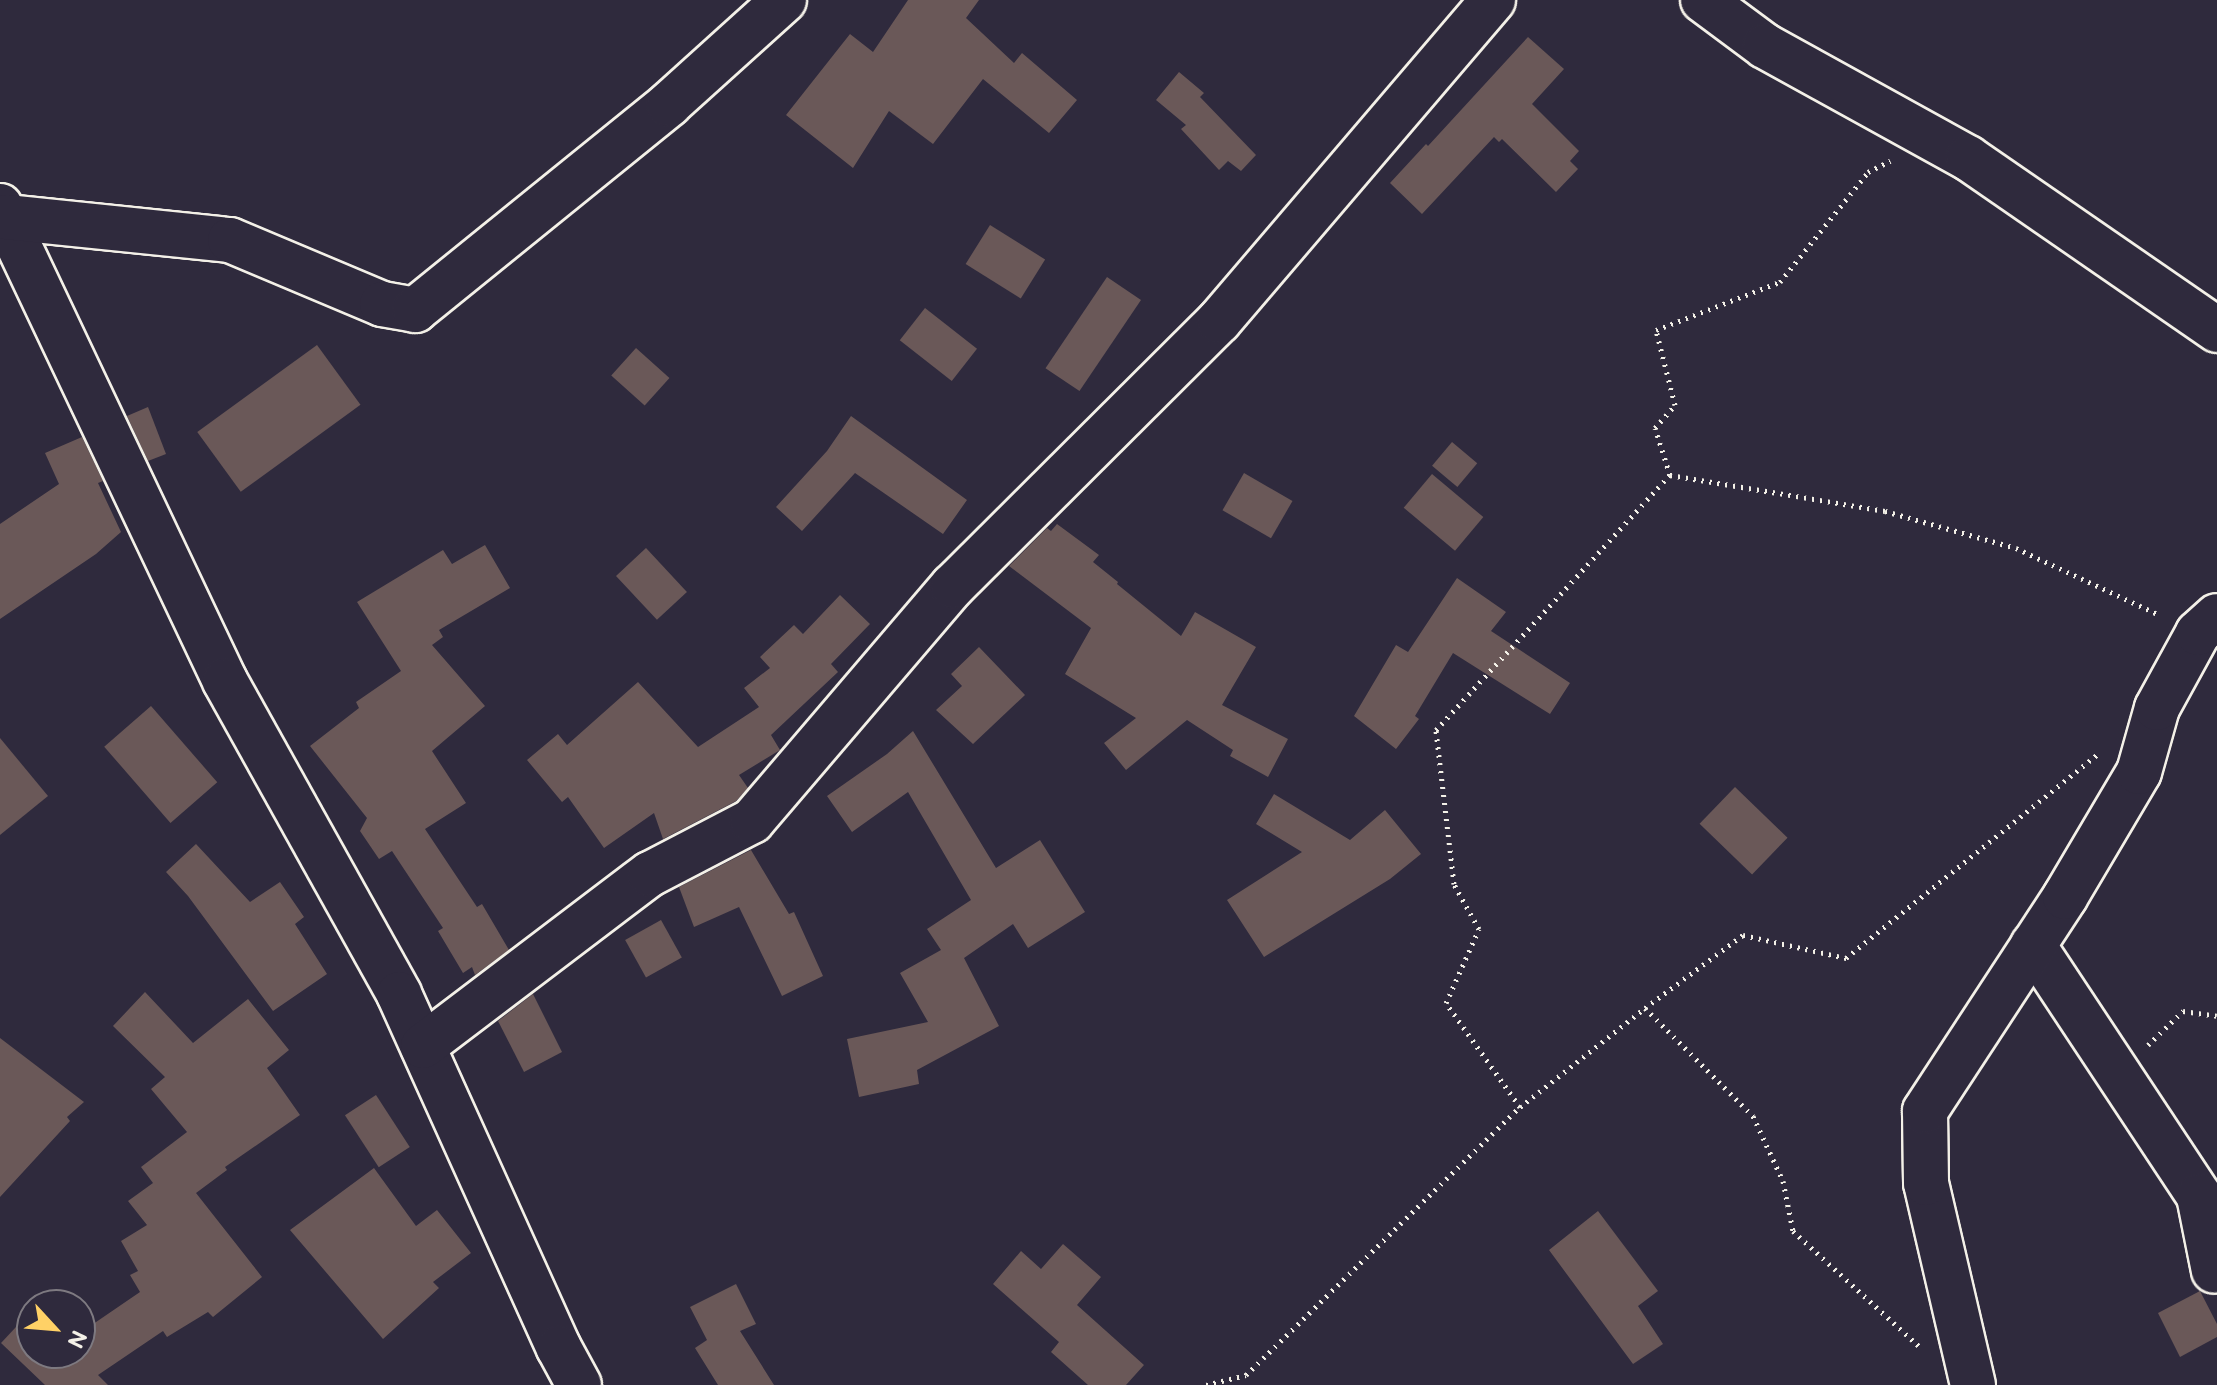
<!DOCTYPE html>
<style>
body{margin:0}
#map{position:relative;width:2217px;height:1385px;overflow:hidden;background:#2f2a3d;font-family:"Balsamiq Sans",sans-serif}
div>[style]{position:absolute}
.building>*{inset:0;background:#6a5858;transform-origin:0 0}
.path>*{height:5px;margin-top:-2.5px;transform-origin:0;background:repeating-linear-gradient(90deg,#f4f1e8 0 2px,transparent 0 8px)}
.roads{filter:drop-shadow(2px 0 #f4f1e8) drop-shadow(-2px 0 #f4f1e8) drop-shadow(0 2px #f4f1e8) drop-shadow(0 -2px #f4f1e8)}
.minor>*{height:44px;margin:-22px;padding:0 22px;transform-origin:22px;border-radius:22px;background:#2f2a3d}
span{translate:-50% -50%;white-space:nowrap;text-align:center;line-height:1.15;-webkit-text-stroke:6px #2f2a3d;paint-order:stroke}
.north{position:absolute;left:16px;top:1289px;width:80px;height:80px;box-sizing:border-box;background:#2f2a3d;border:2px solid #7e7a81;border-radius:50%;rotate:116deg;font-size:22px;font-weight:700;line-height:32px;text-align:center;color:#f4f1e8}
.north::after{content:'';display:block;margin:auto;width:28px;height:36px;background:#ffd166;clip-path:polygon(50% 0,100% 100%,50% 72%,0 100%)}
</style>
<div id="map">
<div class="building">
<div style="clip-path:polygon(908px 0,979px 0,966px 18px,1014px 63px,1022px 53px,1077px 100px,1049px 133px,983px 79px,933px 144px,889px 111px,853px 168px,786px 115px,850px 34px,873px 52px)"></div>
<div style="clip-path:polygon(1528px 37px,1564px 69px,1532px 104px,1579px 151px,1570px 161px,1578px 169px,1556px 192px,1502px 139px,1499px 142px,1494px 137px,1422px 214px,1390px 183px,1426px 144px,1428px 146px)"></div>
<div style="clip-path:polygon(1179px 72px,1204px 93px,1200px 97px,1256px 155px,1241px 171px,1228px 161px,1219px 170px,1181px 129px,1186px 125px,1156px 100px)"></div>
<div style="left:990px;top:225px;width:65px;height:46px;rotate:32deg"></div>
<div style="left:1107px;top:277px;width:41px;height:110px;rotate:34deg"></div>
<div style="left:925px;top:308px;width:66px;height:41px;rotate:38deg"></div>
<div style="left:317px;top:345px;width:74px;height:148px;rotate:54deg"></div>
<div style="left:636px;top:348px;width:45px;height:37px;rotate:42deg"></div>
<div style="clip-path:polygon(148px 407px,166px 454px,148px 461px,127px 416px)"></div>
<div style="clip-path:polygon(851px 416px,967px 500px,943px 534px,855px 473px,802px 531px,776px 507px,827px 451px)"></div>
<div style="clip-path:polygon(82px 437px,103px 481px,98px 483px,121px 532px,96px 554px,0 619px,0 524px,59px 484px,45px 453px)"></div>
<div style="left:1452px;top:442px;width:33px;height:31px;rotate:40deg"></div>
<div style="left:1244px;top:473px;width:56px;height:43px;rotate:30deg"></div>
<div style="left:1432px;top:474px;width:67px;height:44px;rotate:40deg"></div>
<div style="clip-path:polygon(1057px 524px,1099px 555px,1093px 562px,1118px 582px,1117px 584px,1181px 636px,1195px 612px,1256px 647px,1222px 705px,1288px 739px,1268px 777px,1230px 756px,1233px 750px,1187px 720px,1126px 770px,1104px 743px,1136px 718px,1065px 674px,1091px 628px,1009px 566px,1047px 528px,1051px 531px)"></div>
<div style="clip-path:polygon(485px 545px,510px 588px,439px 630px,443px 637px,432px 645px,485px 706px,432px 751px,466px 803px,425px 829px,477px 907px,482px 904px,509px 950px,475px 975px,472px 967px,463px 973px,438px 931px,443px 928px,392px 851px,379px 859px,360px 831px,367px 818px,310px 746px,359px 708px,356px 702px,401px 671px,357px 602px,443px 550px,452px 564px)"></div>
<div style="left:646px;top:548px;width:60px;height:41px;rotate:47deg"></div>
<div style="clip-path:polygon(1457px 578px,1506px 612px,1491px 631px,1570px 683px,1550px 714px,1453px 653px,1415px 716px,1419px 719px,1396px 749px,1354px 716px,1396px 645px,1408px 652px)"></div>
<div style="clip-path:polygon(840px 595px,870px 624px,831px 664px,838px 672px,771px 735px,780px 750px,739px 775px,748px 788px,736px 801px,663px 839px,654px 813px,604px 848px,568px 797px,562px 802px,527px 760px,558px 734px,567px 745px,638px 682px,698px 747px,759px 707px,744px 688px,770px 668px,760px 657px,794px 625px,803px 634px)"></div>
<div style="clip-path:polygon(979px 647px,1025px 695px,973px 744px,936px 710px,962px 686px,951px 674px)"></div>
<div style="left:151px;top:706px;width:101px;height:62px;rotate:49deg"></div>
<div style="clip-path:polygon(913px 731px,996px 868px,1040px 840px,1085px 912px,1028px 948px,1013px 924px,964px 958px,999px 1026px,917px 1070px,919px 1084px,859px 1097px,847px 1039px,928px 1022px,900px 973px,941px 950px,927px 929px,971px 900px,908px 792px,852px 832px,827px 796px,887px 754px)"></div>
<div style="clip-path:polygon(0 738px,48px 796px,0 835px)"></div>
<div style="left:1735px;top:787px;width:73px;height:51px;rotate:44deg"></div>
<div style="clip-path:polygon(1274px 794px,1350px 840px,1385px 810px,1421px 854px,1390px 879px,1264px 957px,1227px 900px,1302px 852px,1256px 824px)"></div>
<div style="clip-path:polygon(196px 844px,250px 902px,280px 882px,304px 917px,295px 924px,327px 974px,273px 1011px,188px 896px,166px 872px)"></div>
<div style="clip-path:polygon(751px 850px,789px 914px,794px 912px,823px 976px,782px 996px,739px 907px,694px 927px,679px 887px)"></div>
<div style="left:661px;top:920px;width:43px;height:41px;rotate:61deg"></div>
<div style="clip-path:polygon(145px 992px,193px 1043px,248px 999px,289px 1050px,267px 1068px,300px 1115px,225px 1167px,227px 1170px,196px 1193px,262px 1277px,213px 1317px,208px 1312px,167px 1337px,163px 1331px,98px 1375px,108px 1385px,45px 1385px,1px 1343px,31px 1311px,32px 1353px,75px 1353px,80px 1358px,80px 1333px,140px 1292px,130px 1275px,138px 1271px,121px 1241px,147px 1225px,128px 1201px,153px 1183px,141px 1167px,187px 1132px,151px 1089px,165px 1077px,113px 1026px)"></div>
<div style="clip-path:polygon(533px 994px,562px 1052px,524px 1072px,498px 1021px)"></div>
<div style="clip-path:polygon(0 1038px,84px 1102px,67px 1117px,70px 1121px,0 1197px)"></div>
<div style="left:376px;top:1095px;width:62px;height:37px;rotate:57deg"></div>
<div style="clip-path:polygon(374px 1168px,416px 1226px,437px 1210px,471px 1253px,433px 1282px,439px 1288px,383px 1339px,290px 1230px)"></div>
<div style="clip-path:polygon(1598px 1211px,1658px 1291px,1638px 1306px,1663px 1344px,1633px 1364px,1549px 1250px)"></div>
<div style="clip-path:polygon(1063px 1244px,1101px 1277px,1077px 1305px,1144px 1365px,1126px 1385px,1088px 1385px,1051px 1352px,1059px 1342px,993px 1284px,1021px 1251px,1041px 1269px)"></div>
<div style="clip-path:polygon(736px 1284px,756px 1324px,740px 1331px,774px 1385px,718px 1385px,695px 1348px,707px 1340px,690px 1307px)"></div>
<div style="clip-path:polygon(2200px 1291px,2217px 1324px,2217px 1337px,2180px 1357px,2158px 1313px)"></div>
</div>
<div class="path">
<div style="left:1670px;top:475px;width:49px;rotate:-107.7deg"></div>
<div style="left:1655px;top:428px;width:30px;rotate:-49deg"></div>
<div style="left:1675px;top:405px;width:77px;rotate:-104.2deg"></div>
<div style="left:1656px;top:330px;width:133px;rotate:-21.2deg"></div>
<div style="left:1780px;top:282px;width:141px;rotate:-51.3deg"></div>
<div style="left:1868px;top:172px;width:25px;rotate:-27deg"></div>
<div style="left:1645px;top:1008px;width:122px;rotate:-36.7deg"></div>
<div style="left:1743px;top:935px;width:106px;rotate:12.6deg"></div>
<div style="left:1846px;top:958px;width:323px;rotate:-39deg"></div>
<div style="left:2148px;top:1045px;width:49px;rotate:-44.2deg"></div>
<div style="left:2183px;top:1011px;width:34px;rotate:8deg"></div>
<div style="left:1520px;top:1107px;width:128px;rotate:-125.4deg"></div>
<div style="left:1446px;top:1003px;width:81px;rotate:-66deg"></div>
<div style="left:1479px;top:929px;width:51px;rotate:-119.1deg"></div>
<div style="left:1454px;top:884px;width:155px;rotate:-96.7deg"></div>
<div style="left:1436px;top:730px;width:346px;rotate:-47.5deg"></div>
<div style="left:1670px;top:475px;width:218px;rotate:9.5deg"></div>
<div style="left:1885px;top:511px;width:136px;rotate:15.8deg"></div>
<div style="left:2016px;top:548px;width:159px;rotate:25deg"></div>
<div style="left:1206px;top:1385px;width:41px;rotate:-14deg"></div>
<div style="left:1246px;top:1375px;width:383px;rotate:-44.4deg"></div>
<div style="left:1520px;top:1107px;width:159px;rotate:-38.4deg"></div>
<div style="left:1645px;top:1008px;width:153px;rotate:45deg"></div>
<div style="left:1753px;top:1116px;width:72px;rotate:65.2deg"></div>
<div style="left:1783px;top:1181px;width:51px;rotate:78.7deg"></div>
<div style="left:1793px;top:1231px;width:171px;rotate:42.4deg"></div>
</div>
<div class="roads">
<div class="minor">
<div style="left:1703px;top:0;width:77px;rotate:36.6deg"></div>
<div style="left:1765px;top:46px;width:232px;rotate:28.9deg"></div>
<div style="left:1968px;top:158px;width:303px;rotate:34.6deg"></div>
<div style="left:0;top:206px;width:526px;rotate:64.65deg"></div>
<div style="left:225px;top:681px;width:358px;rotate:60.9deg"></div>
<div style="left:399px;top:994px;width:388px;rotate:65.7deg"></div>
<div style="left:559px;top:1348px;width:42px;rotate:61.6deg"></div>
<div style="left:6px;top:217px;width:225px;rotate:5.9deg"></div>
<div style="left:230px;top:240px;width:165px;rotate:22.8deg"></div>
<div style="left:382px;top:304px;width:34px;rotate:10deg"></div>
<div style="left:415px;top:310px;width:327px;rotate:-39deg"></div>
<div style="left:669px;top:104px;width:155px;rotate:-42.1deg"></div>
<div style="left:2033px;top:945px;width:301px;rotate:56.5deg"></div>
<div style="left:2199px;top:1196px;width:76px;rotate:78.7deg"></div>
<div style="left:423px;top:1046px;width:285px;rotate:-37.2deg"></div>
<div style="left:650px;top:874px;width:115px;rotate:-27.5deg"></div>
<div style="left:752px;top:821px;width:309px;rotate:-49.5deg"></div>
<div style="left:953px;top:586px;width:375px;rotate:-44.9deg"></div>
<div style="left:1219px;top:321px;width:422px;rotate:-49.5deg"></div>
<div style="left:1973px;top:1385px;width:207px;rotate:-103.1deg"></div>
<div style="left:1926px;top:1183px;width:72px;rotate:-90.8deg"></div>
<div style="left:1925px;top:1111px;width:256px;rotate:-56.8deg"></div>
<div style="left:2065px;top:897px;width:145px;rotate:-59.4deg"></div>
<div style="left:2139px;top:772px;width:66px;rotate:-74.3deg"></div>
<div style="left:2157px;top:708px;width:85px;rotate:-61.3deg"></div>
<div style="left:2198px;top:633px;width:25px;rotate:-42deg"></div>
</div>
</div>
<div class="north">N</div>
</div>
